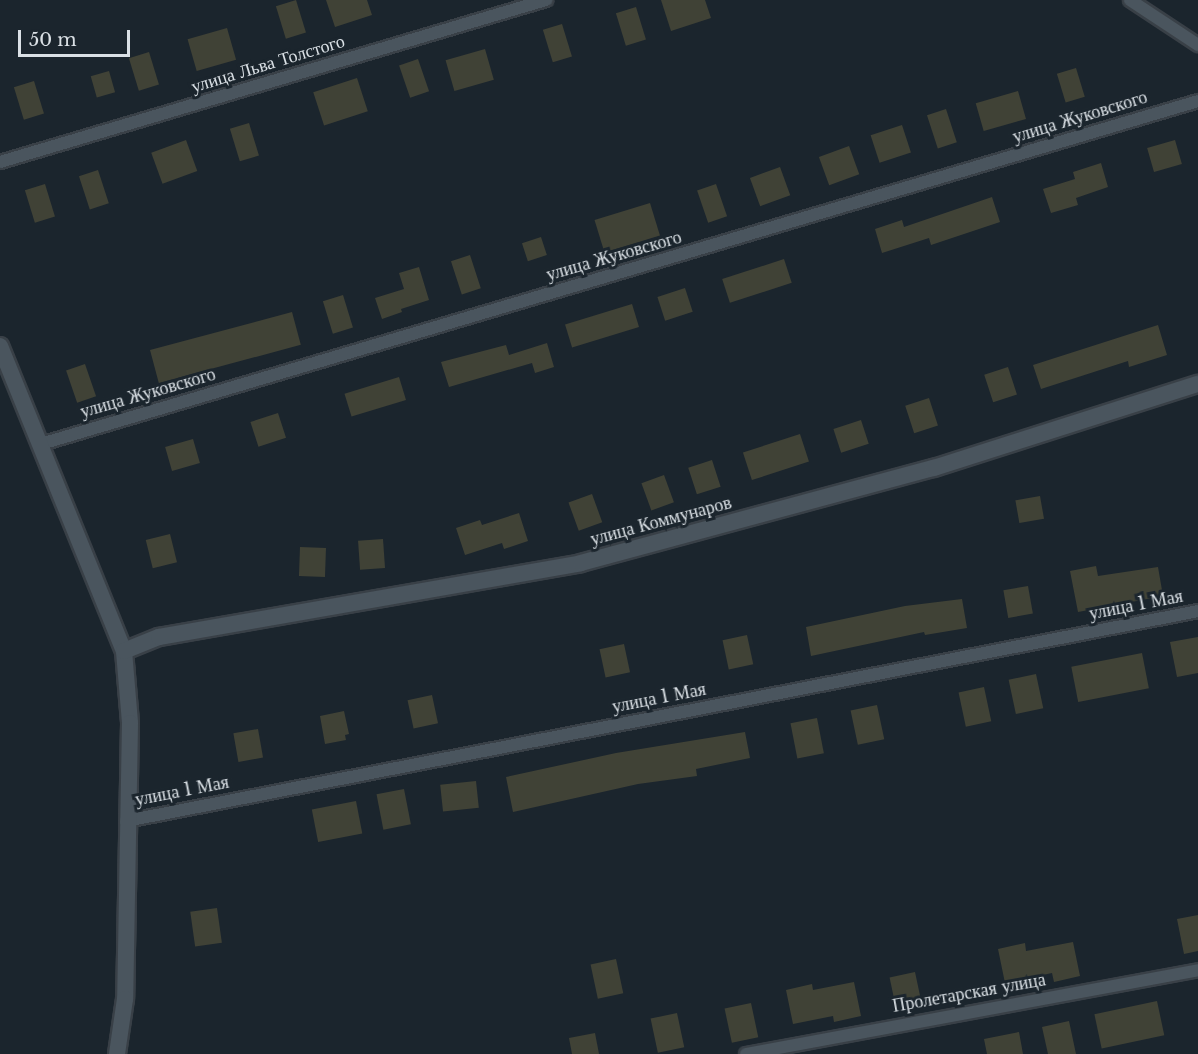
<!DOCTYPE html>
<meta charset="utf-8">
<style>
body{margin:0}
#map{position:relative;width:1198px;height:1054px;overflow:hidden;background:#1b252d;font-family:"Libre Baskerville",serif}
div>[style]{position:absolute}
.building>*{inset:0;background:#404236;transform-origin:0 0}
.roads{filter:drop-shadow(2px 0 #394047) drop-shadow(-2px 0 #394047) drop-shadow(0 2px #394047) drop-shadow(0 -2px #394047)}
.street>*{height:12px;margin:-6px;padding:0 6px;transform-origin:6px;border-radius:6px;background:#4a555e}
.secondary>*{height:16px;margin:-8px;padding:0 8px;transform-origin:8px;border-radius:8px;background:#4a555e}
span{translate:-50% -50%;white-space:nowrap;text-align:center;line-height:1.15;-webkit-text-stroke:6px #1b252d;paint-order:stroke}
.street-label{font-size:18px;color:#dae0e5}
.scale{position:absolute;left:18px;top:30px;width:112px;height:27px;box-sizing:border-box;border:3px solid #dae0e5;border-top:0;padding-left:8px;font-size:18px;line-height:21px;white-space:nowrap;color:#dae0e5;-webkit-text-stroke:4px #1b252d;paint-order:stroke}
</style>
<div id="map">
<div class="building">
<div style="left:296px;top:0;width:34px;height:21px;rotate:73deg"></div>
<div style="clip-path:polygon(326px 0,367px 0,372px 15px,335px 27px)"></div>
<div style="clip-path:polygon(661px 0,705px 0,711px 18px,671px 31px)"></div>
<div style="left:636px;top:7px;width:34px;height:21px;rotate:73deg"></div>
<div style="left:562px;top:24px;width:34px;height:20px;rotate:73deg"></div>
<div style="left:227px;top:28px;width:33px;height:41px;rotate:74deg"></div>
<div style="left:485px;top:49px;width:32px;height:41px;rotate:74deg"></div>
<div style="left:149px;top:52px;width:34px;height:21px;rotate:73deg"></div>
<div style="left:418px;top:59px;width:34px;height:20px;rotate:71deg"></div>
<div style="left:1076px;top:68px;width:30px;height:20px;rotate:73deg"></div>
<div style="left:109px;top:71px;width:22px;height:19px;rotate:74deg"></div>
<div style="left:357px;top:78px;width:35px;height:46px;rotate:72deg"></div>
<div style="left:34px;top:81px;width:34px;height:21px;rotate:73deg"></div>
<div style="left:1018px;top:91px;width:29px;height:44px;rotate:74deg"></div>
<div style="left:946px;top:109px;width:35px;height:20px;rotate:72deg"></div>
<div style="left:249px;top:123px;width:34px;height:20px;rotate:73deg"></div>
<div style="left:902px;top:125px;width:29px;height:33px;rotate:72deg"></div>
<div style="left:186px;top:140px;width:33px;height:37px;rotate:70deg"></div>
<div style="left:1175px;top:140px;width:25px;height:29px;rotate:74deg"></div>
<div style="left:849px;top:146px;width:30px;height:32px;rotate:70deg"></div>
<div style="clip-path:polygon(1101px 163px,1108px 187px,1076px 198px,1078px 205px,1051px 213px,1043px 189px,1075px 179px,1073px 172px)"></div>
<div style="left:780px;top:167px;width:30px;height:32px;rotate:70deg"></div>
<div style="left:98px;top:170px;width:35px;height:20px;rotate:72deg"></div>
<div style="left:45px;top:184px;width:34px;height:21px;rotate:73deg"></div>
<div style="left:716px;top:184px;width:34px;height:20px;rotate:71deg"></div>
<div style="clip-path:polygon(992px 197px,1000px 222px,931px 245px,929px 238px,882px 253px,875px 229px,902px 220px,904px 227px)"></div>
<div style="left:650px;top:203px;width:34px;height:58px;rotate:73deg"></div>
<div style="left:541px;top:237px;width:19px;height:20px;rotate:72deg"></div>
<div style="left:470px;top:255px;width:35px;height:20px;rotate:72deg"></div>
<div style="left:784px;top:259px;width:25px;height:65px;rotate:72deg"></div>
<div style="clip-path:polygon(419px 267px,429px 300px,401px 309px,402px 312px,382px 319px,375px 298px,404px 289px,399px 273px)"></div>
<div style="left:685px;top:288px;width:25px;height:29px;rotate:72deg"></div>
<div style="left:343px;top:295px;width:34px;height:21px;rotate:73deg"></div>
<div style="left:632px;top:304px;width:24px;height:70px;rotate:73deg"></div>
<div style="left:292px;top:312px;width:34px;height:147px;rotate:75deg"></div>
<div style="clip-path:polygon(1158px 325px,1167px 355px,1129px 367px,1128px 361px,1041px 389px,1033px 365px)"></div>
<div style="clip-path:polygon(547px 343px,554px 367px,535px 373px,532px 363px,449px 387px,441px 362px,506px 345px,509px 355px)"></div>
<div style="left:85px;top:364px;width:34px;height:20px;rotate:71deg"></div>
<div style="left:1008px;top:367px;width:29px;height:25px;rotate:72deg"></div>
<div style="left:399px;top:377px;width:24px;height:57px;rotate:73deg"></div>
<div style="left:929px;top:398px;width:29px;height:25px;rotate:72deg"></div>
<div style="left:278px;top:413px;width:26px;height:29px;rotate:72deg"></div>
<div style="left:861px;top:420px;width:25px;height:29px;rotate:72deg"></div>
<div style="left:800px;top:434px;width:29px;height:60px;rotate:72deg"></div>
<div style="left:193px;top:439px;width:25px;height:29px;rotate:74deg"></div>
<div style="left:712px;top:460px;width:28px;height:25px;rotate:72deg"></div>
<div style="left:664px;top:475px;width:29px;height:24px;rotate:70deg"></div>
<div style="left:592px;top:494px;width:30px;height:25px;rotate:70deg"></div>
<div style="left:1040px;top:496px;width:23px;height:25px;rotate:80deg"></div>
<div style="clip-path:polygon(519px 513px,528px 541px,504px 549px,502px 543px,465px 555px,456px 528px,480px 520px,482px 525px)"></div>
<div style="left:170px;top:534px;width:29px;height:25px;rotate:76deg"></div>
<div style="left:383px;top:539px;width:29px;height:25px;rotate:86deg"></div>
<div style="left:300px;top:547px;width:26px;height:29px;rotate:2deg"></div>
<div style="clip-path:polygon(1096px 566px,1098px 576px,1158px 567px,1163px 596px,1078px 612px,1070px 571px)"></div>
<div style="left:1028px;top:586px;width:28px;height:25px;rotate:80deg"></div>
<div style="clip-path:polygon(962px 599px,967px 628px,925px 635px,924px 632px,811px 656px,806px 627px,905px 606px)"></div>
<div style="left:747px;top:635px;width:30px;height:25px;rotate:78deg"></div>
<div style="clip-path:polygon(1198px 637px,1198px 673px,1177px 677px,1170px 642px)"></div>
<div style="left:624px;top:644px;width:29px;height:25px;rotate:78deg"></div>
<div style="left:1142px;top:653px;width:36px;height:72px;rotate:79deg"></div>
<div style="left:1036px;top:674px;width:35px;height:28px;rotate:78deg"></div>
<div style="left:984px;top:687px;width:35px;height:26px;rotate:78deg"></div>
<div style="left:432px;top:695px;width:29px;height:25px;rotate:78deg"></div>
<div style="left:877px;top:705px;width:35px;height:27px;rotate:78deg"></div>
<div style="clip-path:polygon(344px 711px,349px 734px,345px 735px,346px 740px,325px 744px,320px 716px)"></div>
<div style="left:817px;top:718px;width:36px;height:27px;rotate:79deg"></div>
<div style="left:258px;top:729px;width:29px;height:25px;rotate:80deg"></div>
<div style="clip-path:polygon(745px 732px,750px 758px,696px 769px,697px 776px,638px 784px,513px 812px,506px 777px,616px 753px)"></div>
<div style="left:476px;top:781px;width:27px;height:36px;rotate:84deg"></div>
<div style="left:404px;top:789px;width:36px;height:28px;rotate:79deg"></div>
<div style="left:356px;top:801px;width:33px;height:45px;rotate:79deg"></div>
<div style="left:217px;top:908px;width:35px;height:27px;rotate:82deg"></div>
<div style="clip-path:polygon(1198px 915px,1198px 951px,1184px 954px,1177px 919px)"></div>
<div style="clip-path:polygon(1073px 942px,1080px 976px,1054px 982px,1052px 973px,1005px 983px,998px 949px,1025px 943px,1026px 951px)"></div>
<div style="left:616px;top:959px;width:35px;height:26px;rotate:78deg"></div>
<div style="left:915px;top:972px;width:35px;height:26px;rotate:78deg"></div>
<div style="clip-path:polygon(854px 982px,861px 1016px,834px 1022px,833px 1016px,793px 1024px,786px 990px,812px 984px,813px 990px)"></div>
<div style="left:1157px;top:1001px;width:35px;height:64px;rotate:78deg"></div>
<div style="left:751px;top:1003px;width:35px;height:27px;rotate:78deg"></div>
<div style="left:677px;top:1013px;width:35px;height:27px;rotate:78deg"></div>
<div style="clip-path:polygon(1069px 1021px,1076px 1054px,1048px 1054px,1042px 1027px)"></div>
<div style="clip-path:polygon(1019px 1032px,1023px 1054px,987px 1054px,984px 1039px)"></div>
<div style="clip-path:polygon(595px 1033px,599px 1054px,572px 1054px,569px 1038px)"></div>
</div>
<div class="roads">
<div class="street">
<div style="left:1130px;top:0;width:82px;rotate:33.5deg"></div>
<div style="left:0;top:162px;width:570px;rotate:-16.53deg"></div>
<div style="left:41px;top:444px;width:1207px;rotate:-16.51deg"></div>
<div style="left:126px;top:821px;width:1092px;rotate:-11.08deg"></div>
<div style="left:746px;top:1054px;width:460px;rotate:-10.5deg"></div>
</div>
<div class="secondary">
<div style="left:0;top:346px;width:329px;rotate:67.9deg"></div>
<div style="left:124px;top:651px;width:72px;rotate:85.2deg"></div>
<div style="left:130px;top:723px;width:276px;rotate:91deg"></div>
<div style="left:125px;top:999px;width:56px;rotate:98.3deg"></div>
<div style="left:124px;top:651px;width:38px;rotate:-22deg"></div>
<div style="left:159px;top:637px;width:428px;rotate:-9.9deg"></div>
<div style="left:581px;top:563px;width:366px;rotate:-15.1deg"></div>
<div style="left:934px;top:468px;width:277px;rotate:-17.7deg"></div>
</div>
</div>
<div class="street-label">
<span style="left:268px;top:64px;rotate:-17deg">улица Льва Толстого</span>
<span style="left:1080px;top:117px;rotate:-17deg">улица Жуковского</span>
<span style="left:614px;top:256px;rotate:-16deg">улица Жуковского</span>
<span style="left:148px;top:393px;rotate:-16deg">улица Жуковского</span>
<span style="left:661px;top:521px;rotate:-15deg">улица Коммунаров</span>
<span style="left:1136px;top:605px;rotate:-11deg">улица 1 Мая</span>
<span style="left:659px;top:698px;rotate:-11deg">улица 1 Мая</span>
<span style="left:182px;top:791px;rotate:-11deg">улица 1 Мая</span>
<span style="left:969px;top:993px;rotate:-10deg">Пролетарская улица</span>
</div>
<div class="scale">50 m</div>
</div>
